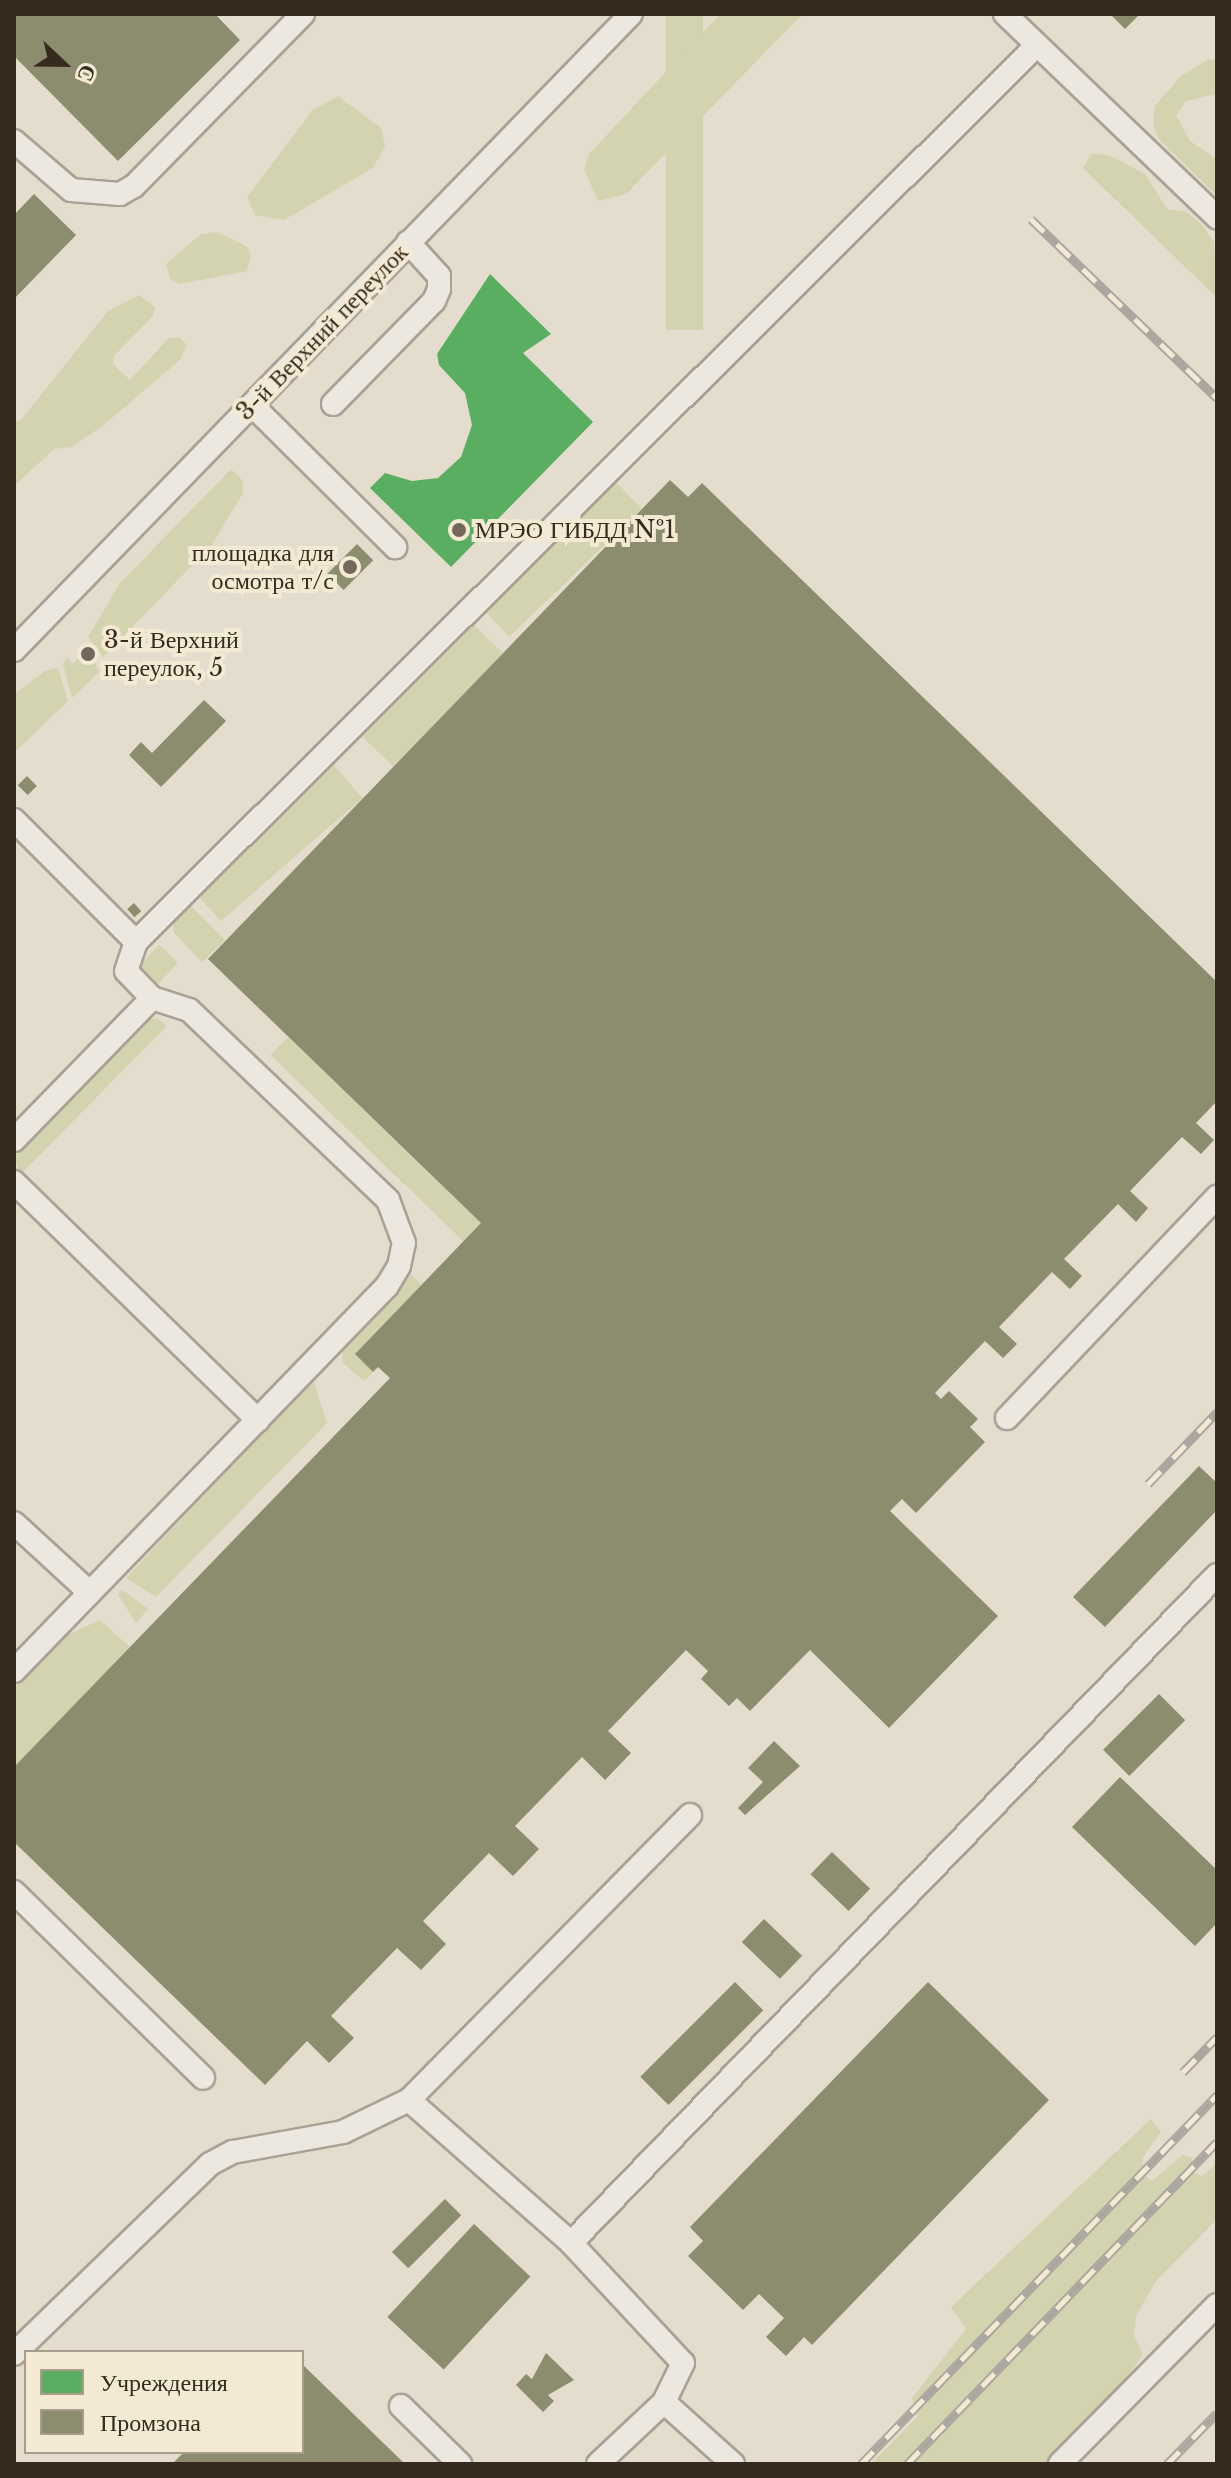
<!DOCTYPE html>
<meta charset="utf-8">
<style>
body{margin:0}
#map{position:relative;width:1231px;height:2478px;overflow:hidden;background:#e4dccd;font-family:"Libre Baskerville",serif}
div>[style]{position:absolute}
.green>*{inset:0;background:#d4d3b0;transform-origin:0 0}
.public>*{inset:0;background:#5aae61}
.industry>*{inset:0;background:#8c8c6e;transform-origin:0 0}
.roads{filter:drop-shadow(2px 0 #a9a196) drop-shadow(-2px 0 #a9a196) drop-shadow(0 2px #a9a196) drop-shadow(0 -2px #a9a196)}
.minor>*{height:22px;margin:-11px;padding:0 11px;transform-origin:11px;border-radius:11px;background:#ece8df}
.rail>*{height:9px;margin-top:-4.5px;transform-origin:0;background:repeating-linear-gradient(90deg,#f4ead3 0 18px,#aba69f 0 36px);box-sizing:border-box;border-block:2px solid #aba69f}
.dots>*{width:22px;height:22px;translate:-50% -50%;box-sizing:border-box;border:4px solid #f4ead3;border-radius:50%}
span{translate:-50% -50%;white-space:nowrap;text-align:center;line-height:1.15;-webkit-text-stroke:8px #f4ead3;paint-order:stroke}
.street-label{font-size:24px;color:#372a1f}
.poi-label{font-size:24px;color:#372a1f}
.left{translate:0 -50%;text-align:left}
.right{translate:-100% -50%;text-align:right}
.frame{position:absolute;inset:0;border:16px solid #372a1f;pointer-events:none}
.legend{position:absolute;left:24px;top:2350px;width:280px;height:104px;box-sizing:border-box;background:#f4ead3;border:2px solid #a89d8b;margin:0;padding:10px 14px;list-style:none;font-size:24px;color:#372a1f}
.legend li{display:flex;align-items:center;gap:16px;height:40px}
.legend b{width:40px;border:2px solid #a89d8b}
.north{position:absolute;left:24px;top:24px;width:80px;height:80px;-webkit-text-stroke:6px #f4ead3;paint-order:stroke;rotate:112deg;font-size:22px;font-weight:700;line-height:32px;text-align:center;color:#372a1f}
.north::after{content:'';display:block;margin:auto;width:28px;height:36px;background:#372a1f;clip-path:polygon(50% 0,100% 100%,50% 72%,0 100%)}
</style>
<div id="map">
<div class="green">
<div style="left:666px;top:14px;width:37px;height:316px"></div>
<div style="clip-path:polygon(720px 14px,803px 14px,626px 194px,598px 201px,584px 169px,589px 154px)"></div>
<div style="clip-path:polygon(1209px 59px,1217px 60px,1217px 94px,1186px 101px,1176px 115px,1190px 141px,1217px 159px,1217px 196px,1160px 140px,1154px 128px,1154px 107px,1181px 76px)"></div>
<div style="clip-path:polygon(338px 96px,381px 128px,385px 146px,373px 168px,284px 220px,255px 215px,247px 197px,313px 110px)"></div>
<div style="clip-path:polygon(1092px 153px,1111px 156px,1145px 174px,1167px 209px,1187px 212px,1202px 225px,1214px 242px,1217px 298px,1083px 168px)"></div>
<div style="clip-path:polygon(217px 232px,246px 246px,251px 254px,247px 271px,180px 284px,170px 279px,166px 264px,201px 234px)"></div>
<div style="clip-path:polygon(139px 295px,155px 307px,153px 316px,114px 356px,113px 364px,130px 380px,169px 338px,179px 337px,187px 345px,180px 360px,105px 424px,72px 447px,54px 449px,14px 486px,14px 422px,21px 420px,108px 311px)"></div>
<div style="clip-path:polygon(231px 469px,242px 480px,243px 493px,211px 546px,103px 657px,88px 637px,120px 583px)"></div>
<div style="left:612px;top:478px;width:43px;height:184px;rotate:46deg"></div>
<div style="left:471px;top:622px;width:45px;height:158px;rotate:44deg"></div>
<div style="clip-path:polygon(89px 646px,99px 672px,72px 698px,63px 664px,67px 657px,73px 664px)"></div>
<div style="clip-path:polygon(58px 668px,68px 701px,14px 753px,14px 694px,45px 671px)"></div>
<div style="left:333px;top:764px;width:45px;height:188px;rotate:49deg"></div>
<div style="clip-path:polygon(191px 906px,225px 940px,202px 962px,174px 933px,173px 923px)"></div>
<div style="left:159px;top:945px;width:26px;height:30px;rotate:43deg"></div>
<div style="clip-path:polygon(157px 1018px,167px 1026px,19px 1176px,15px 1156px,146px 1020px)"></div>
<div style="left:288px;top:1037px;width:268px;height:25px;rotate:44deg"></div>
<div style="clip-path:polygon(411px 1274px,421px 1285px,355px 1354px,373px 1372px,364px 1381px,343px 1363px,342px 1348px)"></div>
<div style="clip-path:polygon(313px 1379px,327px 1423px,156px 1597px,126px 1578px)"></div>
<div style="clip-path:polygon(121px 1589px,148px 1609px,136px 1623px,118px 1595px)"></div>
<div style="clip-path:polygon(100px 1620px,130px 1647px,14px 1767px,14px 1688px,65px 1636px)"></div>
<div style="clip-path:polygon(1151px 2119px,1161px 2132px,1143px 2157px,1143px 2174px,1152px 2181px,1183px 2155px,1192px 2158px,1194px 2173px,1202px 2176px,1217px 2163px,1217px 2219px,1156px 2281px,1136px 2316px,1134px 2336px,1143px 2354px,1113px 2399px,1050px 2464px,871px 2464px,918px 2416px,912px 2398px,966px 2329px,951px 2307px)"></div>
</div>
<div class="public">
<div style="clip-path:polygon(490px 274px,551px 334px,523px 353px,593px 422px,451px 567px,370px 488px,385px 473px,412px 481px,438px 478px,461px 457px,472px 425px,465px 393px,439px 365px,437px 354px)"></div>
</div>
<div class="industry">
<div style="clip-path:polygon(14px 14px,215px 14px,240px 40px,118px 161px,14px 56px)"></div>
<div style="clip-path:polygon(1110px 14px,1140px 14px,1125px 29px)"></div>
<div style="clip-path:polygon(34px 194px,76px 235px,14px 299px,14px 215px)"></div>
<div style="clip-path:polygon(670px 480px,688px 497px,702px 483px,1217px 982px,1217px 1101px,1196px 1123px,1214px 1140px,1201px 1154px,1182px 1137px,1130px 1191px,1148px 1208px,1136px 1222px,1118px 1204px,1064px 1259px,1082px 1276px,1070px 1289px,1052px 1272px,999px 1327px,1017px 1344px,1003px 1358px,985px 1341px,935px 1393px,941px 1399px,949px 1391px,978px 1419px,970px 1427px,985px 1442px,916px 1513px,902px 1499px,890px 1511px,998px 1616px,889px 1728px,810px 1650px,750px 1711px,737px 1698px,729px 1706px,701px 1679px,708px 1671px,686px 1650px,608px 1731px,631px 1753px,605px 1780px,582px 1757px,515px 1826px,539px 1849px,513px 1876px,489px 1853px,423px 1921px,446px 1944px,421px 1970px,397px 1948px,331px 2016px,354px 2038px,329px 2063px,307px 2041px,265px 2085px,14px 1842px,14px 1767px,390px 1378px,378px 1367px,373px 1372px,355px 1354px,481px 1223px,208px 959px)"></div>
<div style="left:357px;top:544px;width:23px;height:42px;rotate:45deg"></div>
<div style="clip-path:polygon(204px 700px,226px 721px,161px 787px,129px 755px,141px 742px,152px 753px)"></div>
<div style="left:27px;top:776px;width:14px;height:13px;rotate:45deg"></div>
<div style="left:134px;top:903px;width:11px;height:9px;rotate:49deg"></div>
<div style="clip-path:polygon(1199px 1466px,1217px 1483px,1217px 1510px,1105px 1627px,1073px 1597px)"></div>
<div style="left:1159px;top:1694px;width:37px;height:79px;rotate:45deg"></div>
<div style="clip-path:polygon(774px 1741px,800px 1766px,745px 1815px,738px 1808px,763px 1782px,748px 1768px)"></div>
<div style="clip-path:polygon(1120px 1777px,1217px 1870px,1217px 1923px,1195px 1946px,1072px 1827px)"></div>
<div style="left:832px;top:1852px;width:53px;height:31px;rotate:44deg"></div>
<div style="left:764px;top:1919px;width:53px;height:32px;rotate:44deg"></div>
<div style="left:735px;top:1982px;width:40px;height:134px;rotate:45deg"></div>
<div style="clip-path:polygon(928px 1982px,1049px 2100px,812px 2345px,804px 2337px,786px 2356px,766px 2337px,784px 2318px,759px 2294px,743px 2310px,688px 2256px,703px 2241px,690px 2227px)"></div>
<div style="left:445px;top:2199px;width:23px;height:75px;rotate:45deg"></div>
<div style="left:474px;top:2224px;width:77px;height:127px;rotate:43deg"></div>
<div style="clip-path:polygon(546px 2353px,574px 2380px,548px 2395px,554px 2401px,543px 2412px,516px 2385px,526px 2374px,532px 2379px)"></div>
<div style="clip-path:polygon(302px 2364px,405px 2464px,172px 2464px,184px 2452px,302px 2452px)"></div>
</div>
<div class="roads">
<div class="minor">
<div style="left:1005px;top:14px;width:294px;rotate:43.8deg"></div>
<div style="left:14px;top:141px;width:75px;rotate:40.7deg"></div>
<div style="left:71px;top:190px;width:49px;rotate:4.7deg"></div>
<div style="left:120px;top:194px;width:16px;rotate:-30deg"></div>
<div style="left:134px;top:186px;width:241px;rotate:-45.5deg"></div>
<div style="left:333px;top:404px;width:144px;rotate:-45.6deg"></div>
<div style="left:434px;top:301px;width:13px;rotate:-67deg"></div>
<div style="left:439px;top:289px;width:13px;rotate:-90deg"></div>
<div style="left:439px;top:276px;width:46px;rotate:-132.4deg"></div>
<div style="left:252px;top:405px;width:202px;rotate:44.8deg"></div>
<div style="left:14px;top:650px;width:886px;rotate:-45.87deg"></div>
<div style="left:14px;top:820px;width:173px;rotate:45deg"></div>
<div style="left:14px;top:1140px;width:198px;rotate:-45.8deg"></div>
<div style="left:152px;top:998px;width:37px;rotate:-134deg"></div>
<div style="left:126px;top:971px;width:31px;rotate:-71deg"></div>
<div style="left:136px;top:942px;width:1271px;rotate:-44.87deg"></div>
<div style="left:14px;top:1182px;width:341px;rotate:44.3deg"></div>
<div style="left:1007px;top:1418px;width:305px;rotate:-46.5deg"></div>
<div style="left:14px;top:1523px;width:103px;rotate:42.6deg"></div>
<div style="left:14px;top:1671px;width:536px;rotate:-45.91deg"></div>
<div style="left:387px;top:1286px;width:23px;rotate:-59deg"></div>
<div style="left:399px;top:1266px;width:24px;rotate:-78deg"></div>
<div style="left:404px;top:1243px;width:46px;rotate:-110.4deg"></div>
<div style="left:388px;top:1200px;width:275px;rotate:-136.3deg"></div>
<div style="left:189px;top:1010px;width:39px;rotate:-162deg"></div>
<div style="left:690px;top:1815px;width:400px;rotate:134.6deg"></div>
<div style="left:409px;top:2100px;width:216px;rotate:41.4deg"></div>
<div style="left:571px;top:2243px;width:164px;rotate:47deg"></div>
<div style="left:683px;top:2363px;width:43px;rotate:116deg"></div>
<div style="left:664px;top:2402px;width:93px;rotate:41.9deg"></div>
<div style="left:14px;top:1892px;width:265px;rotate:44.5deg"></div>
<div style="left:571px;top:2243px;width:929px;rotate:-45.96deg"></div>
<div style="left:14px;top:2354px;width:273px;rotate:-44.1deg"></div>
<div style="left:210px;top:2164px;width:26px;rotate:-28deg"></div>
<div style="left:233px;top:2152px;width:112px;rotate:-10.3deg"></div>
<div style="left:343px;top:2132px;width:73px;rotate:-25.9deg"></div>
<div style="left:401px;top:2406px;width:83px;rotate:44.5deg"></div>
<div style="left:598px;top:2464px;width:91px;rotate:-43.2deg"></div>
<div style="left:1060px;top:2464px;width:223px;rotate:-45.4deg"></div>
</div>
</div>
<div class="rail">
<div style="left:1031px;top:219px;width:258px;rotate:43.9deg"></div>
<div style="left:1148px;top:1484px;width:100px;rotate:-46.2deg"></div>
<div style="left:1183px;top:2072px;width:49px;rotate:-45.8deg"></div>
<div style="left:861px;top:2464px;width:513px;rotate:-46.03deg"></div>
<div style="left:907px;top:2464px;width:447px;rotate:-46.1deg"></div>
<div style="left:1167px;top:2464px;width:71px;rotate:-45.6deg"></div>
</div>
<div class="dots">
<div style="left:459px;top:530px;background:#74685c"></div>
<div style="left:350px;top:567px;background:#74685c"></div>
<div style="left:88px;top:654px;background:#74685c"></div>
</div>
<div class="street-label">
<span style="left:322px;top:332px;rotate:-46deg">3-й Верхний переулок</span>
</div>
<div class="poi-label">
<span class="left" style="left:475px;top:530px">МРЭО ГИБДД №1</span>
<span class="right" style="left:334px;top:567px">площадка для<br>осмотра т/с</span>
<span class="left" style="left:104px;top:654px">3-й Верхний<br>переулок, 5</span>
</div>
<div class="frame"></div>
<ul class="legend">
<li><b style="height:22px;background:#5aae61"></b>Учреждения</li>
<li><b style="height:22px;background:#8c8c6e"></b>Промзона</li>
</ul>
<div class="north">С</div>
</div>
